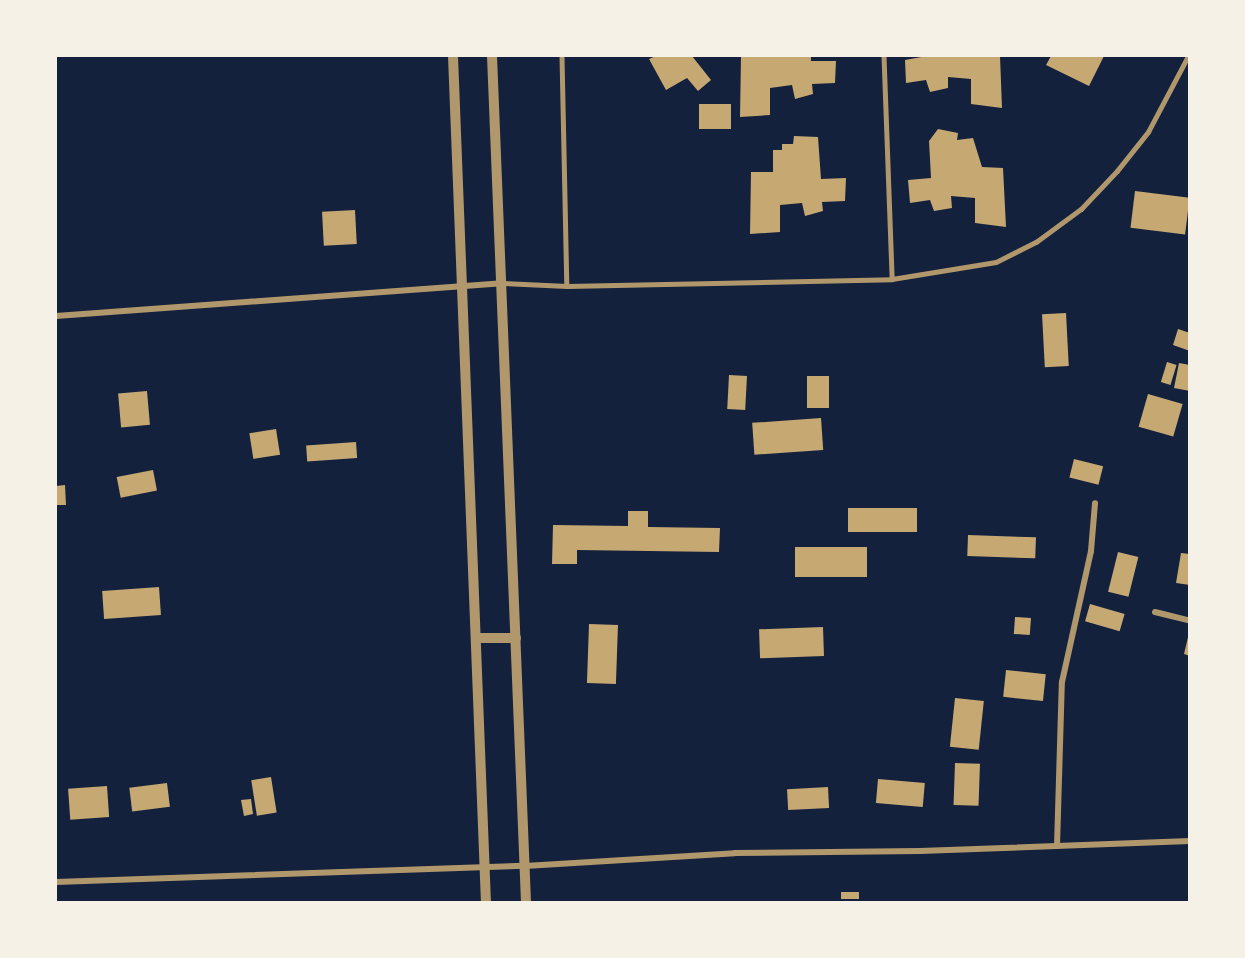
<!DOCTYPE html>
<style>
body{margin:0}
#map{position:relative;width:1245px;height:958px;overflow:hidden;background:#14213d;font-family:Signika,sans-serif}
div>[style]{position:absolute}
.building>*{inset:0;background:#c6a872;transform-origin:0 0}
.service>*{height:4.5px;margin:-2.25px;padding:0 2.25px;transform-origin:2.25px;border-radius:2.25px;background:#b1986c}
.minor>*{height:6px;margin:-3px;padding:0 3px;transform-origin:3px;border-radius:3px;background:#b1986c}
.tertiary>*{height:10px;margin:-5px;padding:0 5px;transform-origin:5px;border-radius:5px;background:#b1986c}
span{translate:-50% -50%;white-space:nowrap;text-align:center;line-height:1.15;-webkit-text-stroke:4.5px #f6f1e7;paint-order:stroke}
.frame{position:absolute;inset:0;border:57px solid #f6f1e7;pointer-events:none}
</style>
<div id="map">
<div class="building">
<div style="clip-path:polygon(656px 56px,692px 56px,711px 80px,698px 91px,687px 78px,666px 90px,649px 59px)"></div>
<div style="clip-path:polygon(741px 56px,811px 56px,811px 61px,836px 61px,835px 83px,812px 84px,813px 94px,795px 99px,792px 85px,770px 88px,770px 115px,740px 117px)"></div>
<div style="clip-path:polygon(927px 56px,1000px 56px,1002px 108px,971px 104px,971px 79px,948px 77px,948px 88px,930px 92px,926px 80px,906px 83px,905px 60px)"></div>
<div style="clip-path:polygon(1051px 56px,1104px 56px,1089px 86px,1046px 65px)"></div>
<div style="left:699px;top:104px;width:32px;height:25px"></div>
<div style="clip-path:polygon(938px 129px,958px 133px,957px 140px,973px 138px,982px 167px,1003px 168px,1006px 227px,975px 223px,975px 198px,951px 196px,952px 208px,934px 211px,930px 200px,910px 203px,908px 180px,931px 178px,929px 141px)"></div>
<div style="clip-path:polygon(794px 136px,818px 137px,821px 179px,846px 178px,845px 201px,822px 202px,823px 211px,805px 216px,802px 203px,780px 205px,780px 232px,750px 234px,751px 172px,773px 172px,773px 150px,782px 150px,782px 144px,793px 144px)"></div>
<div style="left:1135px;top:191px;width:55px;height:37px;rotate:7deg"></div>
<div style="left:355px;top:210px;width:34px;height:33px;rotate:87deg"></div>
<div style="left:1066px;top:313px;width:53px;height:24px;rotate:87deg"></div>
<div style="clip-path:polygon(1178px 329px,1190px 333px,1190px 351px,1173px 345px)"></div>
<div style="left:1167px;top:362px;width:10px;height:21px;rotate:17deg"></div>
<div style="clip-path:polygon(1179px 363px,1190px 365px,1190px 391px,1174px 388px)"></div>
<div style="left:729px;top:375px;width:18px;height:34px;rotate:3deg"></div>
<div style="left:807px;top:376px;width:22px;height:32px"></div>
<div style="left:147px;top:391px;width:34px;height:29px;rotate:85deg"></div>
<div style="left:1148px;top:394px;width:36px;height:34px;rotate:16deg"></div>
<div style="left:821px;top:418px;width:32px;height:69px;rotate:86deg"></div>
<div style="left:276px;top:429px;width:26px;height:27px;rotate:81deg"></div>
<div style="left:356px;top:442px;width:16px;height:50px;rotate:86deg"></div>
<div style="left:1074px;top:459px;width:30px;height:19px;rotate:14deg"></div>
<div style="left:153px;top:470px;width:21px;height:37px;rotate:79deg"></div>
<div style="clip-path:polygon(65px 485px,66px 505px,56px 505px,56px 486px)"></div>
<div style="left:917px;top:508px;width:24px;height:69px;rotate:90deg"></div>
<div style="clip-path:polygon(628px 511px,648px 511px,648px 527px,720px 528px,719px 552px,577px 550px,577px 564px,552px 564px,553px 525px,628px 526px)"></div>
<div style="left:968px;top:535px;width:68px;height:21px;rotate:2deg"></div>
<div style="left:867px;top:547px;width:30px;height:72px;rotate:90deg"></div>
<div style="left:1118px;top:552px;width:21px;height:41px;rotate:14deg"></div>
<div style="clip-path:polygon(1181px 553px,1190px 554px,1190px 585px,1176px 583px)"></div>
<div style="left:159px;top:587px;width:28px;height:57px;rotate:86deg"></div>
<div style="left:1090px;top:604px;width:36px;height:18px;rotate:16deg"></div>
<div style="left:1015px;top:617px;width:16px;height:17px;rotate:4deg"></div>
<div style="left:589px;top:624px;width:29px;height:59px;rotate:2deg"></div>
<div style="left:823px;top:627px;width:29px;height:64px;rotate:88deg"></div>
<div style="clip-path:polygon(1189px 633px,1190px 633px,1190px 656px,1184px 654px)"></div>
<div style="left:1006px;top:670px;width:40px;height:27px;rotate:6deg"></div>
<div style="left:955px;top:698px;width:29px;height:49px;rotate:6deg"></div>
<div style="left:955px;top:763px;width:25px;height:42px;rotate:2deg"></div>
<div style="left:271px;top:777px;width:36px;height:20px;rotate:81deg"></div>
<div style="left:878px;top:779px;width:47px;height:24px;rotate:5deg"></div>
<div style="left:167px;top:783px;width:24px;height:38px;rotate:83deg"></div>
<div style="left:107px;top:786px;width:31px;height:39px;rotate:86deg"></div>
<div style="left:828px;top:787px;width:21px;height:41px;rotate:87deg"></div>
<div style="clip-path:polygon(251px 799px,253px 814px,244px 816px,241px 800px)"></div>
<div style="left:841px;top:892px;width:18px;height:7px"></div>
</div>
<div class="service">
<div style="left:562px;top:56px;width:230px;rotate:88.8deg"></div>
<div style="left:884px;top:56px;width:223px;rotate:87.9deg"></div>
<div style="left:503px;top:283px;width:64px;rotate:2.7deg"></div>
<div style="left:567px;top:286px;width:325px;rotate:-1.2deg"></div>
<div style="left:892px;top:279px;width:105px;rotate:-9.3deg"></div>
<div style="left:996px;top:262px;width:45px;rotate:-26.6deg"></div>
<div style="left:1036px;top:242px;width:56px;rotate:-36.3deg"></div>
<div style="left:1081px;top:209px;width:52px;rotate:-46.5deg"></div>
<div style="left:1117px;top:171px;width:50px;rotate:-51.5deg"></div>
<div style="left:1148px;top:132px;width:86px;rotate:-62.2deg"></div>
</div>
<div class="minor">
<div style="left:56px;top:316px;width:447px;rotate:-4.2deg"></div>
<div style="left:1155px;top:612px;width:36px;rotate:14deg"></div>
<div style="left:1057px;top:846px;width:164px;rotate:-88.3deg"></div>
<div style="left:1062px;top:682px;width:134px;rotate:-77.5deg"></div>
<div style="left:1091px;top:551px;width:48px;rotate:-85.2deg"></div>
<div style="left:56px;top:882px;width:469px;rotate:-2deg"></div>
<div style="left:525px;top:866px;width:210px;rotate:-3.5deg"></div>
<div style="left:735px;top:853px;width:185px;rotate:-0.6deg"></div>
<div style="left:920px;top:851px;width:270px;rotate:-2.1deg"></div>
</div>
<div class="tertiary">
<div style="left:453px;top:56px;width:847px;rotate:87.77deg"></div>
<div style="left:492px;top:56px;width:847px;rotate:87.7deg"></div>
<div style="left:477px;top:638px;width:39px"></div>
</div>
<div class="frame"></div>
</div>
